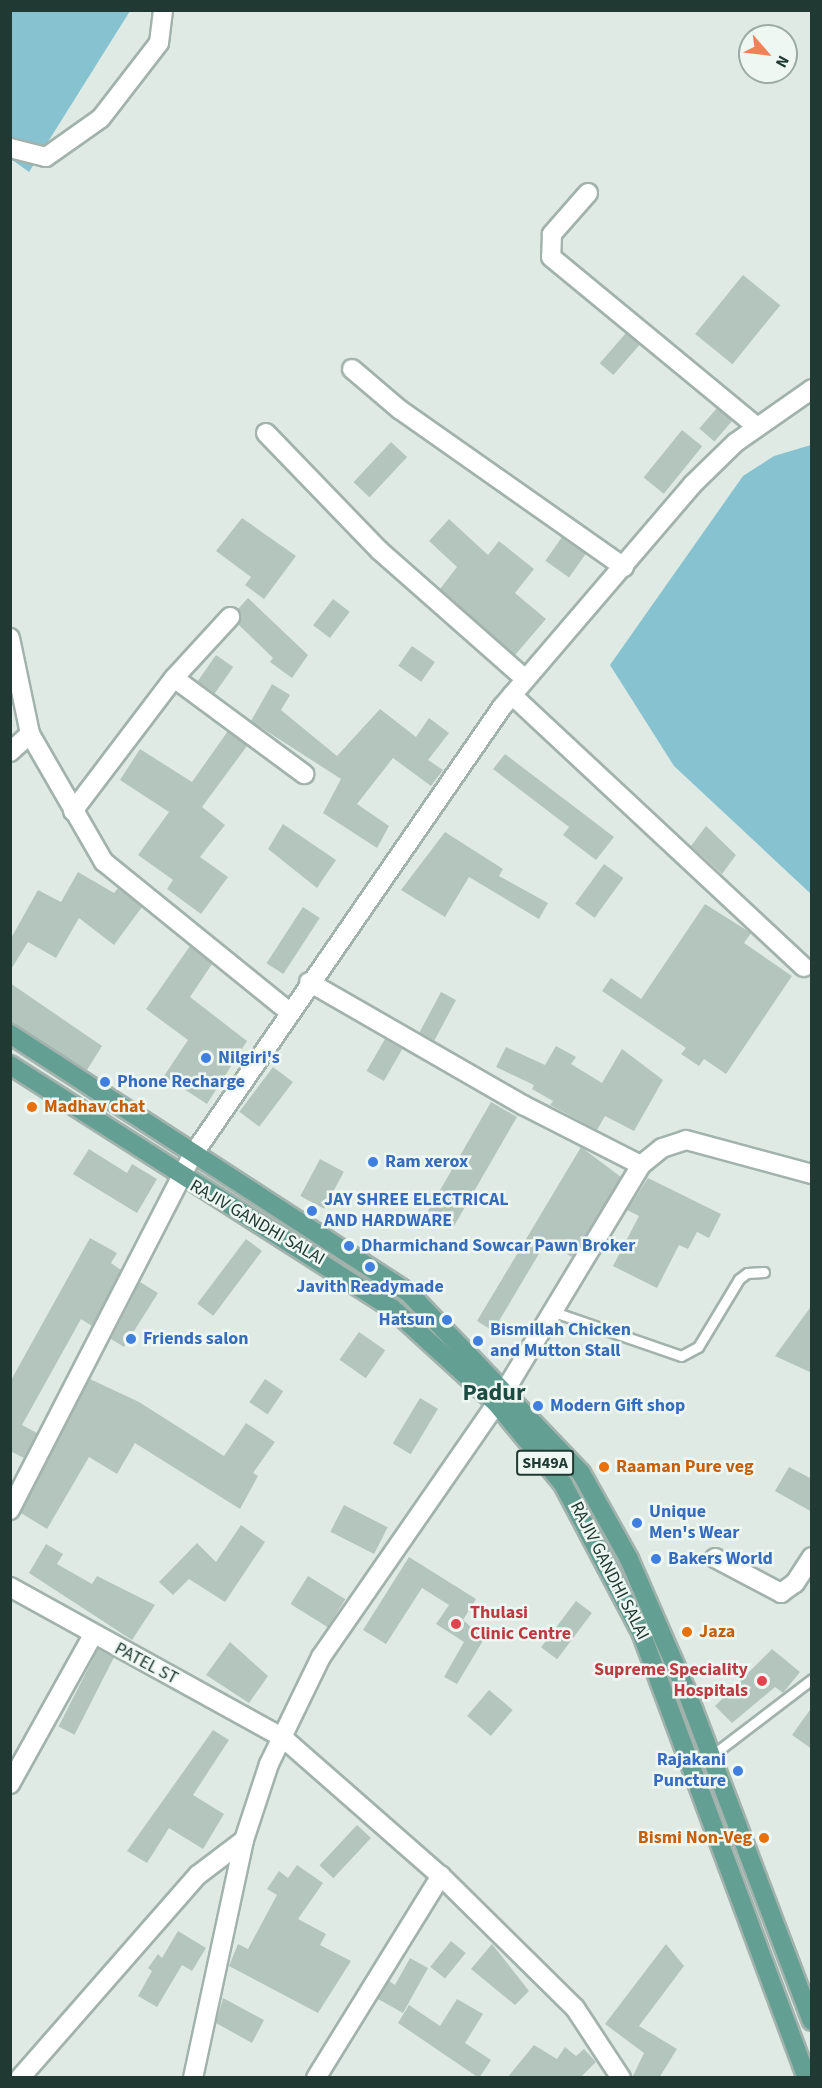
<!DOCTYPE html>
<style>
body{margin:0}
#map{position:relative;width:822px;height:2088px;overflow:hidden;background:#dfeae5;font-family:"Source Sans 3",sans-serif}
div>[style]{position:absolute}
.water>*{inset:0;background:#86c2cf}
.building>*{inset:0;background:#b4c5be;transform-origin:0 0}
.roads{filter:drop-shadow(2px 0 #a2b2ac) drop-shadow(-2px 0 #a2b2ac) drop-shadow(0 2px #a2b2ac) drop-shadow(0 -2px #a2b2ac)}
.lane>*{height:9px;margin:-4.5px;padding:0 4.5px;transform-origin:4.5px;border-radius:4.5px;background:#fff}
.street>*{height:18px;margin:-9px;padding:0 9px;transform-origin:9px;border-radius:9px;background:#fff}
.secondary>*{height:18px;margin:-9px;padding:0 9px;transform-origin:9px;border-radius:9px;background:#fff}
.primary>*{height:18px;margin:-9px;padding:0 9px;transform-origin:9px;border-radius:9px;background:#639f92}
.dots>*{width:16px;height:16px;translate:-50% -50%;box-sizing:border-box;border:3px solid #eff7f3;border-radius:50%}
span{translate:-50% -50%;white-space:nowrap;text-align:center;line-height:1.15;-webkit-text-stroke:5px #eff7f3;paint-order:stroke}
.shield-label span{padding:2px 4px;background:#eff7f3;border:2px solid;border-radius:4px;-webkit-text-stroke-width:0}
.shield-label{font-size:16px;color:#203a33;font-weight:700}
.shop-label{font-size:18px;color:#366cbe;font-weight:700}
.left{translate:0 -50%;text-align:left}
.right{translate:-100% -50%;text-align:right}
.food-label{font-size:18px;color:#c56008;font-weight:700}
.street-label{font-size:18px;color:#203a33}
.health-label{font-size:18px;color:#be3a42;font-weight:700}
.district-label{font-size:24px;color:#1c4b41;font-weight:700}
.frame{position:absolute;inset:0;border:12px solid #203a33;pointer-events:none}
.north{position:absolute;left:738px;top:24px;width:60px;height:60px;box-sizing:border-box;background:#eff7f3;border:2px solid #9caba6;border-radius:50%;rotate:118deg;font-size:16px;font-weight:700;line-height:24px;text-align:center;color:#203a33}
.north::after{content:'';display:block;margin:auto;width:21px;height:27px;background:#f18056;clip-path:polygon(50% 0,100% 100%,50% 72%,0 100%)}
</style>
<div id="map">
<div class="water">
<div style="clip-path:polygon(11px 11px,130px 11px,29px 172px,11px 159px)"></div>
<div style="clip-path:polygon(811px 445px,812px 445px,811px 894px,674px 766px,610px 665px,743px 476px,774px 456px)"></div>
</div>
<div class="building">
<div style="left:743px;top:275px;width:48px;height:76px;rotate:39deg"></div>
<div style="left:626px;top:333px;width:18px;height:40px;rotate:41deg"></div>
<div style="left:717px;top:408px;width:20px;height:27px;rotate:41deg"></div>
<div style="left:682px;top:430px;width:26px;height:61px;rotate:39deg"></div>
<div style="left:391px;top:442px;width:22px;height:55px;rotate:43deg"></div>
<div style="clip-path:polygon(242px 518px,296px 556px,264px 599px,245px 585px,251px 577px,216px 551px)"></div>
<div style="clip-path:polygon(449px 519px,488px 555px,499px 541px,534px 569px,515px 593px,546px 619px,515px 655px,440px 589px,457px 567px,429px 541px)"></div>
<div style="left:562px;top:537px;width:29px;height:29px;rotate:35deg"></div>
<div style="clip-path:polygon(248px 598px,308px 655px,292px 678px,270px 662px,273px 658px,238px 624px,238px 609px)"></div>
<div style="left:333px;top:599px;width:21px;height:33px;rotate:37deg"></div>
<div style="left:412px;top:646px;width:28px;height:24px;rotate:35deg"></div>
<div style="left:216px;top:655px;width:21px;height:32px;rotate:35deg"></div>
<div style="clip-path:polygon(272px 684px,290px 695px,281px 710px,337px 756px,380px 709px,416px 737px,429px 718px,449px 733px,428px 760px,443px 770px,431px 786px,393px 758px,357px 804px,389px 826px,377px 848px,323px 813px,341px 779px,251px 721px)"></div>
<div style="clip-path:polygon(228px 731px,247px 746px,202px 807px,225px 825px,200px 857px,228px 877px,201px 914px,167px 889px,173px 880px,138px 855px,169px 812px,120px 780px,140px 749px,192px 782px)"></div>
<div style="clip-path:polygon(505px 754px,614px 837px,596px 860px,563px 835px,569px 827px,493px 769px)"></div>
<div style="clip-path:polygon(283px 824px,336px 860px,317px 888px,268px 849px)"></div>
<div style="clip-path:polygon(706px 826px,736px 855px,722px 874px,691px 846px)"></div>
<div style="clip-path:polygon(445px 832px,503px 869px,499px 876px,548px 903px,539px 919px,469px 877px,445px 917px,401px 890px)"></div>
<div style="left:604px;top:864px;width:24px;height:49px;rotate:36deg"></div>
<div style="clip-path:polygon(78px 872px,114px 893px,118px 888px,142px 907px,114px 945px,79px 918px,56px 958px,28px 942px,10px 971px,10px 940px,38px 890px,61px 902px)"></div>
<div style="clip-path:polygon(705px 904px,751px 933px,744px 943px,792px 976px,726px 1074px,704px 1059px,699px 1066px,681px 1054px,686px 1048px,602px 991px,611px 978px,641px 999px)"></div>
<div style="left:303px;top:907px;width:20px;height:67px;rotate:33deg"></div>
<div style="clip-path:polygon(190px 946px,212px 964px,190px 997px,247px 1041px,207px 1104px,164px 1076px,188px 1040px,146px 1009px)"></div>
<div style="clip-path:polygon(10px 983px,102px 1046px,87px 1070px,10px 1023px)"></div>
<div style="left:441px;top:992px;width:17px;height:46px;rotate:28deg"></div>
<div style="left:385px;top:1039px;width:20px;height:37px;rotate:30deg"></div>
<div style="clip-path:polygon(556px 1046px,576px 1057px,571px 1064px,602px 1083px,622px 1049px,663px 1080px,634px 1131px,605px 1116px,597px 1130px,550px 1105px,553px 1101px,532px 1089px,534px 1085px,496px 1067px,506px 1047px,545px 1065px)"></div>
<div style="left:273px;top:1067px;width:25px;height:56px;rotate:37deg"></div>
<div style="left:491px;top:1102px;width:30px;height:128px;rotate:30deg"></div>
<div style="clip-path:polygon(581px 1147px,621px 1177px,572px 1257px,546px 1242px,493px 1331px,477px 1321px)"></div>
<div style="clip-path:polygon(89px 1149px,127px 1173px,132px 1164px,157px 1179px,137px 1213px,73px 1174px)"></div>
<div style="left:320px;top:1159px;width:27px;height:42px;rotate:28deg"></div>
<div style="clip-path:polygon(648px 1178px,721px 1214px,709px 1238px,697px 1232px,688px 1249px,679px 1245px,657px 1288px,613px 1266px,639px 1216px,627px 1210px)"></div>
<div style="clip-path:polygon(90px 1238px,117px 1253px,111px 1263px,121px 1270px,92px 1326px,81px 1319px,22px 1425px,37px 1433px,24px 1458px,10px 1451px,10px 1382px)"></div>
<div style="left:246px;top:1239px;width:20px;height:81px;rotate:37deg"></div>
<div style="clip-path:polygon(140px 1282px,158px 1293px,124px 1347px,111px 1339px)"></div>
<div style="clip-path:polygon(812px 1305px,812px 1373px,775px 1356px)"></div>
<div style="left:359px;top:1332px;width:32px;height:34px;rotate:35deg"></div>
<div style="clip-path:polygon(90px 1379px,139px 1402px,224px 1456px,246px 1423px,275px 1442px,253px 1473px,258px 1476px,240px 1509px,135px 1443px,117px 1474px,89px 1457px,47px 1529px,21px 1513px)"></div>
<div style="left:265px;top:1379px;width:22px;height:28px;rotate:34deg"></div>
<div style="left:420px;top:1398px;width:21px;height:53px;rotate:31deg"></div>
<div style="clip-path:polygon(789px 1467px,812px 1479px,812px 1512px,775px 1491px)"></div>
<div style="left:344px;top:1505px;width:49px;height:30px;rotate:27deg"></div>
<div style="clip-path:polygon(241px 1525px,265px 1542px,225px 1602px,189px 1579px,173px 1595px,159px 1582px,197px 1543px,216px 1562px)"></div>
<div style="clip-path:polygon(46px 1544px,63px 1554px,57px 1564px,92px 1584px,97px 1576px,155px 1605px,132px 1640px,29px 1573px)"></div>
<div style="clip-path:polygon(409px 1557px,476px 1599px,463px 1620px,484px 1639px,457px 1684px,444px 1677px,464px 1642px,436px 1624px,449px 1605px,422px 1588px,386px 1644px,363px 1630px)"></div>
<div style="left:308px;top:1576px;width:44px;height:33px;rotate:32deg"></div>
<div style="left:576px;top:1601px;width:20px;height:58px;rotate:37deg"></div>
<div style="clip-path:polygon(230px 1642px,268px 1676px,249px 1703px,206px 1675px)"></div>
<div style="left:98px;top:1649px;width:18px;height:87px;rotate:27deg"></div>
<div style="clip-path:polygon(772px 1649px,800px 1672px,783px 1693px,775px 1687px,732px 1723px,715px 1706px)"></div>
<div style="left:489px;top:1690px;width:31px;height:34px;rotate:40deg"></div>
<div style="clip-path:polygon(812px 1707px,812px 1749px,792px 1735px)"></div>
<div style="clip-path:polygon(213px 1730px,229px 1740px,193px 1795px,224px 1814px,203px 1849px,169px 1828px,147px 1863px,127px 1851px)"></div>
<div style="left:357px;top:1825px;width:19px;height:55px;rotate:43deg"></div>
<div style="clip-path:polygon(297px 1865px,323px 1883px,298px 1919px,326px 1934px,320px 1945px,351px 1961px,318px 2013px,229px 1966px,238px 1944px,248px 1949px,277px 1895px,267px 1889px,279px 1871px,288px 1878px)"></div>
<div style="clip-path:polygon(178px 1931px,206px 1948px,192px 1971px,182px 1965px,157px 2007px,138px 1996px,152px 1971px,148px 1968px,158px 1954px,162px 1958px)"></div>
<div style="left:451px;top:1941px;width:19px;height:33px;rotate:39deg"></div>
<div style="clip-path:polygon(492px 1944px,529px 1991px,515px 2005px,471px 1969px)"></div>
<div style="clip-path:polygon(666px 1944px,684px 1966px,639px 2026px,677px 2049px,659px 2078px,632px 2078px,644px 2053px,605px 2024px)"></div>
<div style="clip-path:polygon(410px 1958px,428px 1968px,403px 2013px,378px 1999px,389px 1981px,395px 1985px)"></div>
<div style="clip-path:polygon(223px 1998px,264px 2020px,252px 2043px,216px 2023px)"></div>
<div style="clip-path:polygon(457px 1999px,483px 2014px,465px 2043px,491px 2060px,479px 2078px,398px 2023px,409px 2005px,440px 2026px)"></div>
<div style="clip-path:polygon(534px 2045px,557px 2059px,565px 2047px,576px 2056px,584px 2049px,596px 2062px,580px 2078px,507px 2078px)"></div>
</div>
<div class="roads">
<div class="lane">
<div style="left:554px;top:1312px;width:134px;rotate:19.1deg"></div>
<div style="left:681px;top:1356px;width:19px;rotate:-28deg"></div>
<div style="left:698px;top:1347px;width:79px;rotate:-58.9deg"></div>
<div style="left:739px;top:1279px;width:10px;rotate:-37deg"></div>
<div style="left:747px;top:1273px;width:17px;rotate:-3deg"></div>
<div style="left:711px;top:1756px;width:127px;rotate:-37.3deg"></div>
</div>
<div class="street">
<div style="left:10px;top:148px;width:37px;rotate:14deg"></div>
<div style="left:46px;top:157px;width:67px;rotate:-35.3deg"></div>
<div style="left:101px;top:118px;width:95px;rotate:-52.3deg"></div>
<div style="left:159px;top:43px;width:33px;rotate:-83deg"></div>
<div style="left:588px;top:193px;width:55px;rotate:131.3deg"></div>
<div style="left:552px;top:234px;width:23px;rotate:92deg"></div>
<div style="left:551px;top:257px;width:267px;rotate:39.5deg"></div>
<div style="left:352px;top:369px;width:62px;rotate:40.4deg"></div>
<div style="left:399px;top:409px;width:275px;rotate:35.1deg"></div>
<div style="left:266px;top:433px;width:164px;rotate:46deg"></div>
<div style="left:380px;top:551px;width:193px;rotate:41.4deg"></div>
<div style="left:10px;top:638px;width:98px;rotate:78.2deg"></div>
<div style="left:174px;top:678px;width:162px;rotate:36.4deg"></div>
<div style="left:512px;top:695px;width:399px;rotate:43deg"></div>
<div style="left:10px;top:752px;width:27px;rotate:-42deg"></div>
<div style="left:30px;top:734px;width:148px;rotate:60deg"></div>
<div style="left:104px;top:862px;width:237px;rotate:39deg"></div>
<div style="left:73px;top:811px;width:167px;rotate:-52.8deg"></div>
<div style="left:174px;top:678px;width:83px;rotate:-47.4deg"></div>
<div style="left:309px;top:982px;width:247px;rotate:29.9deg"></div>
<div style="left:523px;top:1105px;width:132px;rotate:27deg"></div>
<div style="left:506px;top:1389px;width:262px;rotate:-58.9deg"></div>
<div style="left:641px;top:1165px;width:27px;rotate:-39deg"></div>
<div style="left:662px;top:1148px;width:25px;rotate:-18deg"></div>
<div style="left:686px;top:1140px;width:131px;rotate:15.1deg"></div>
<div style="left:10px;top:1510px;width:398px;rotate:-62.8deg"></div>
<div style="left:192px;top:1156px;width:546px;rotate:-55.38deg"></div>
<div style="left:502px;top:707px;width:292px;rotate:-49.4deg"></div>
<div style="left:692px;top:485px;width:60px;rotate:-44.3deg"></div>
<div style="left:735px;top:443px;width:94px;rotate:-35deg"></div>
<div style="left:715px;top:1558px;width:75px;rotate:27.9deg"></div>
<div style="left:781px;top:1593px;width:17px;rotate:-36deg"></div>
<div style="left:795px;top:1583px;width:31px;rotate:-57deg"></div>
<div style="left:10px;top:1587px;width:311px;rotate:28.9deg"></div>
<div style="left:282px;top:1737px;width:211px;rotate:41.2deg"></div>
<div style="left:441px;top:1876px;width:188px;rotate:44.6deg"></div>
<div style="left:575px;top:2008px;width:84px;rotate:56.7deg"></div>
<div style="left:10px;top:1784px;width:171px;rotate:-60.9deg"></div>
<div style="left:20px;top:2078px;width:270px;rotate:-48.8deg"></div>
<div style="left:198px;top:1875px;width:58px;rotate:-37.3deg"></div>
<div style="left:316px;top:2078px;width:238px;rotate:-58.3deg"></div>
</div>
<div class="secondary">
<div style="left:193px;top:2078px;width:243px;rotate:-77.9deg"></div>
<div style="left:244px;top:1840px;width:80px;rotate:-71.8deg"></div>
<div style="left:269px;top:1764px;width:119px;rotate:-64.1deg"></div>
<div style="left:321px;top:1657px;width:325px;rotate:-55.3deg"></div>
</div>
<div class="primary">
<div style="left:10px;top:1034px;width:474px;rotate:33deg"></div>
<div style="left:408px;top:1292px;width:250px;rotate:46.3deg"></div>
<div style="left:581px;top:1473px;width:98px;rotate:60.8deg"></div>
<div style="left:629px;top:1559px;width:143px;rotate:66.5deg"></div>
<div style="left:686px;top:1690px;width:354px;rotate:69.2deg"></div>
<div style="left:10px;top:1065px;width:453px;rotate:32.5deg"></div>
<div style="left:392px;top:1308px;width:141px;rotate:42.4deg"></div>
<div style="left:496px;top:1403px;width:105px;rotate:50.4deg"></div>
<div style="left:563px;top:1484px;width:167px;rotate:62.2deg"></div>
<div style="left:641px;top:1632px;width:476px;rotate:69.6deg"></div>
</div>
</div>
<div class="dots">
<div style="left:206px;top:1058px;background:#3f7fe0"></div>
<div style="left:105px;top:1082px;background:#3f7fe0"></div>
<div style="left:32px;top:1107px;background:#e8710a"></div>
<div style="left:373px;top:1162px;background:#3f7fe0"></div>
<div style="left:312px;top:1211px;background:#3f7fe0"></div>
<div style="left:349px;top:1246px;background:#3f7fe0"></div>
<div style="left:370px;top:1267px;background:#3f7fe0"></div>
<div style="left:447px;top:1320px;background:#3f7fe0"></div>
<div style="left:131px;top:1339px;background:#3f7fe0"></div>
<div style="left:478px;top:1341px;background:#3f7fe0"></div>
<div style="left:538px;top:1406px;background:#3f7fe0"></div>
<div style="left:604px;top:1467px;background:#e8710a"></div>
<div style="left:637px;top:1523px;background:#3f7fe0"></div>
<div style="left:656px;top:1559px;background:#3f7fe0"></div>
<div style="left:456px;top:1624px;background:#e0444e"></div>
<div style="left:687px;top:1632px;background:#e8710a"></div>
<div style="left:762px;top:1681px;background:#e0444e"></div>
<div style="left:738px;top:1771px;background:#3f7fe0"></div>
<div style="left:764px;top:1838px;background:#e8710a"></div>
</div>
<div class="shield-label">
<span style="left:545px;top:1463px">SH49A</span>
</div>
<div class="shop-label">
<span class="left" style="left:218px;top:1058px">Nilgiri's</span>
<span class="left" style="left:117px;top:1082px">Phone Recharge</span>
<span class="left" style="left:385px;top:1162px">Ram xerox</span>
<span class="left" style="left:324px;top:1211px">JAY SHREE ELECTRICAL<br>AND HARDWARE</span>
<span class="left" style="left:361px;top:1246px">Dharmichand Sowcar Pawn Broker</span>
<span style="left:370px;top:1287px">Javith Readymade</span>
<span class="right" style="left:435px;top:1320px">Hatsun</span>
<span class="left" style="left:490px;top:1341px">Bismillah Chicken<br>and Mutton Stall</span>
<span class="left" style="left:143px;top:1339px">Friends salon</span>
<span class="left" style="left:550px;top:1406px">Modern Gift shop</span>
<span class="left" style="left:649px;top:1523px">Unique<br>Men's Wear</span>
<span class="left" style="left:668px;top:1559px">Bakers World</span>
<span class="right" style="left:726px;top:1771px">Rajakani<br>Puncture</span>
</div>
<div class="food-label">
<span class="left" style="left:44px;top:1107px">Madhav chat</span>
<span class="left" style="left:616px;top:1467px">Raaman Pure veg</span>
<span class="left" style="left:699px;top:1632px">Jaza</span>
<span class="right" style="left:752px;top:1838px">Bismi Non-Veg</span>
</div>
<div class="street-label">
<span style="left:257px;top:1223px;rotate:30deg">RAJIV GANDHI SALAI</span>
<span style="left:609px;top:1571px;rotate:63deg">RAJIV GANDHI SALAI</span>
<span style="left:146px;top:1664px;rotate:28deg">PATEL ST</span>
</div>
<div class="health-label">
<span class="left" style="left:470px;top:1624px">Thulasi<br>Clinic Centre</span>
<span class="right" style="left:748px;top:1681px">Supreme Speciality<br>Hospitals</span>
</div>
<div class="district-label">
<span style="left:494px;top:1393px">Padur</span>
</div>
<div class="frame"></div>
<div class="north">N</div>
</div>
